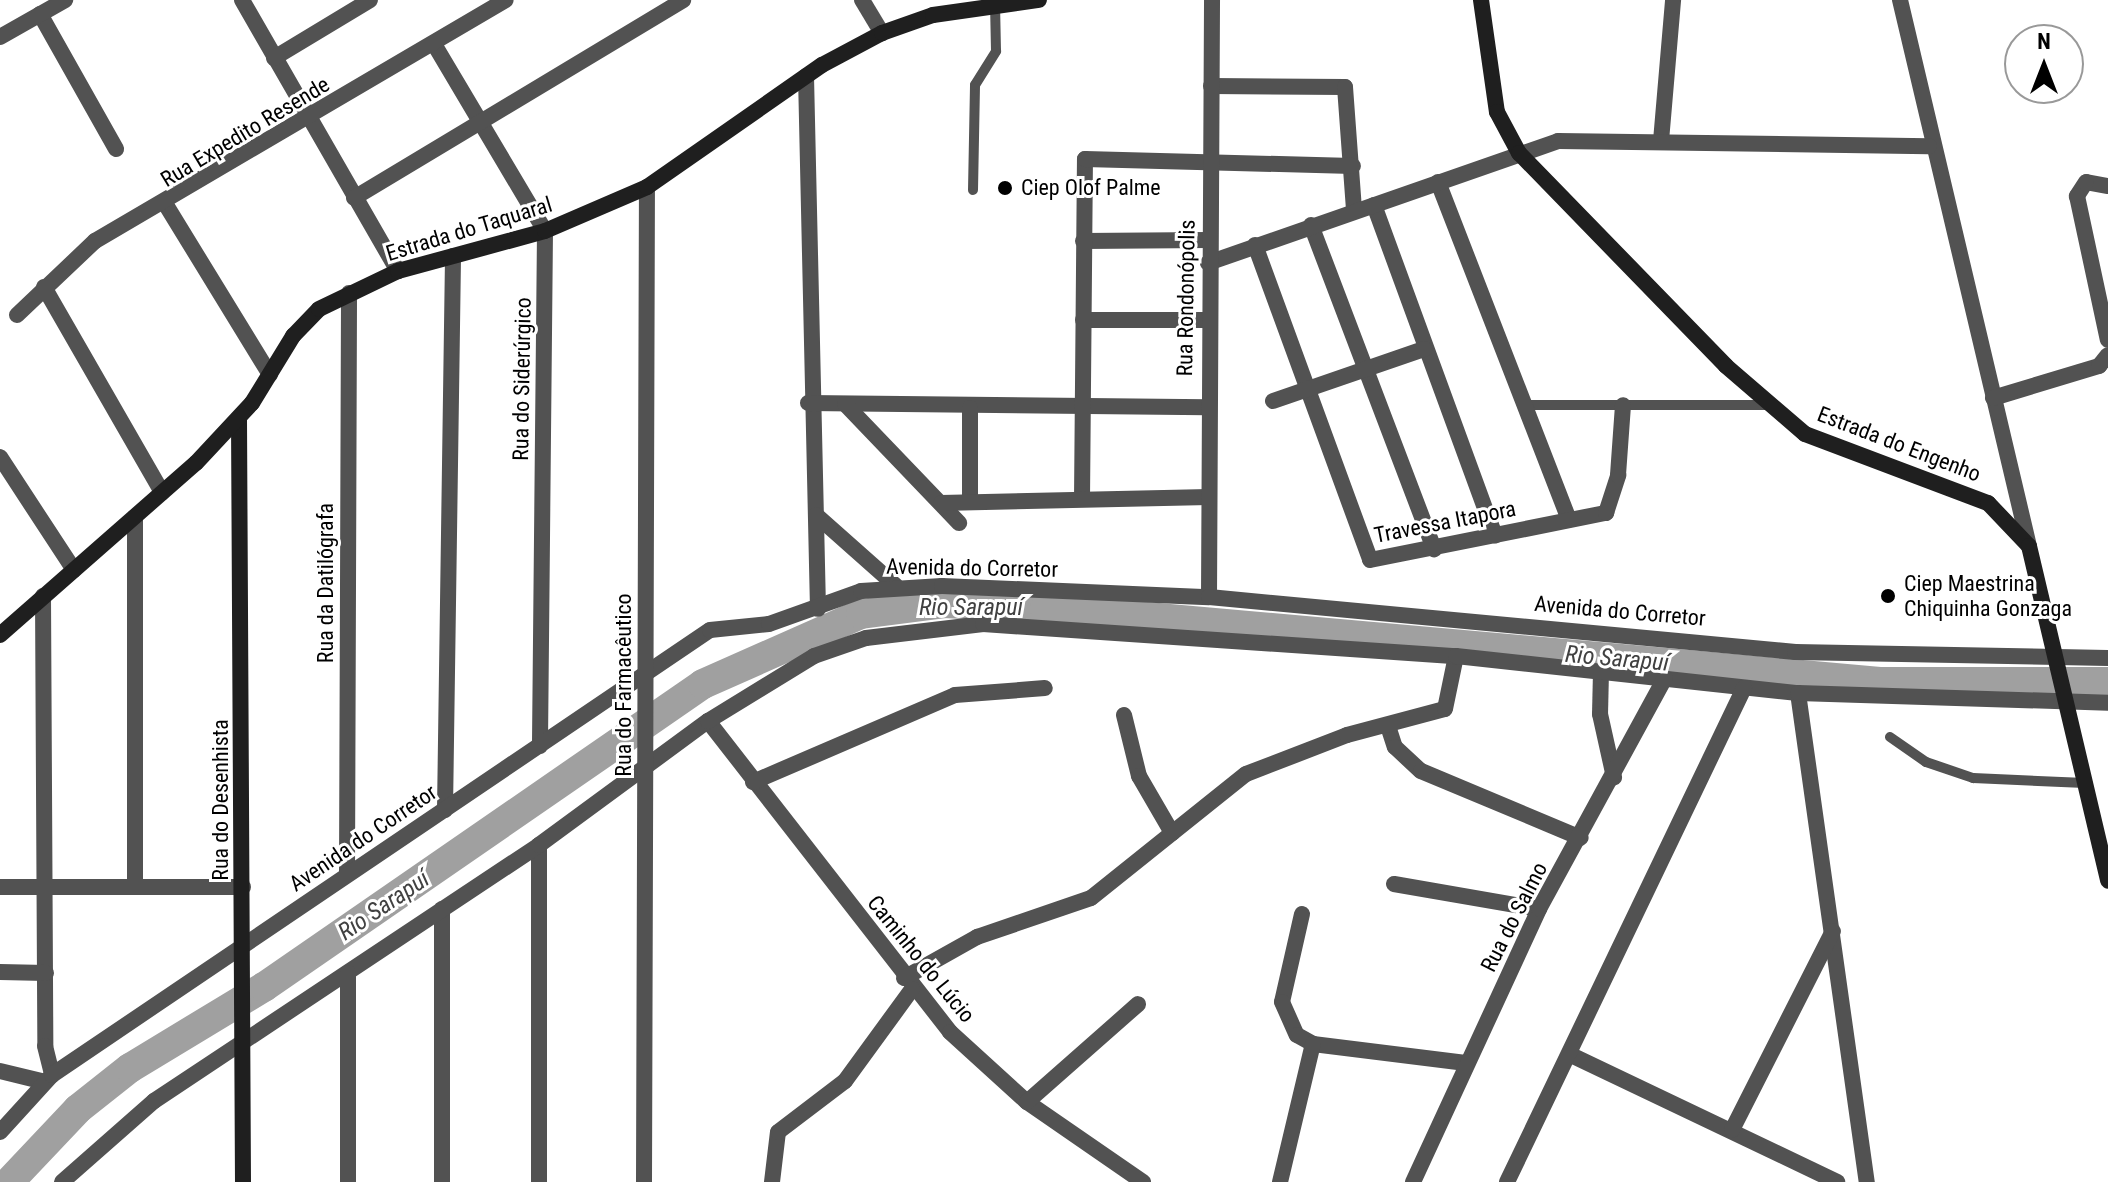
<!DOCTYPE html>
<meta charset="utf-8">
<style>
body{margin:0}
#map{position:relative;width:2108px;height:1182px;overflow:hidden;background:#fff;font-family:"Roboto Condensed",sans-serif}
div>[style]{position:absolute}
.river>*{height:30px;margin:-15px;padding:0 15px;transform-origin:15px;border-radius:15px;background:#a0a0a0}
.lane>*{height:10px;margin:-5px;padding:0 5px;transform-origin:5px;border-radius:5px;background:#525252}
.street>*{height:16px;margin:-8px;padding:0 8px;transform-origin:8px;border-radius:8px;background:#525252}
.secondary>*{height:16px;margin:-8px;padding:0 8px;transform-origin:8px;border-radius:8px;background:#1f1f1f}
.dots>*{width:22px;height:22px;translate:-50% -50%;box-sizing:border-box;border:4px solid #fff;border-radius:50%}
span{translate:-50% -50%;white-space:nowrap;text-align:center;line-height:1.15;-webkit-text-stroke:6px #fff;paint-order:stroke}
.street-label{font-size:22px;color:#000}
.poi-label{font-size:22px;color:#000}
.left{translate:0 -50%;text-align:left}
.water-label{font-size:24px;color:#414141;font-style:italic}
.north{position:absolute;left:2004px;top:24px;width:80px;height:80px;box-sizing:border-box;background:#fff;border:2px solid #999;border-radius:50%;rotate:0deg;font-size:22px;font-weight:700;line-height:32px;text-align:center;color:#000}
.north::after{content:'';display:block;margin:auto;width:28px;height:36px;background:#000;clip-path:polygon(50% 0,100% 100%,50% 72%,0 100%)}
</style>
<div id="map">
<div class="river">
<div style="left:9px;top:1182px;width:100px;rotate:-46.6deg"></div>
<div style="left:78px;top:1109px;width:66px;rotate:-38.3deg"></div>
<div style="left:130px;top:1068px;width:157px;rotate:-31.2deg"></div>
<div style="left:264px;top:987px;width:533px;rotate:-34.61deg"></div>
<div style="left:703px;top:684px;width:173px;rotate:-23.9deg"></div>
<div style="left:861px;top:614px;width:84px;rotate:-7.5deg"></div>
<div style="left:944px;top:603px;width:101px;rotate:2.8deg"></div>
<div style="left:1045px;top:608px;width:838px;rotate:5.06deg"></div>
<div style="left:1880px;top:682px;width:228px"></div>
</div>
<div class="lane">
<div style="left:973px;top:190px;width:105px;rotate:-88.9deg"></div>
<div style="left:975px;top:85px;width:40px;rotate:-58deg"></div>
<div style="left:996px;top:51px;width:47px;rotate:-91.2deg"></div>
<div style="left:1529px;top:405px;width:239px"></div>
<div style="left:1890px;top:737px;width:44px;rotate:34.8deg"></div>
<div style="left:1926px;top:762px;width:50px;rotate:18.8deg"></div>
<div style="left:1973px;top:778px;width:112px;rotate:2.6deg"></div>
</div>
<div class="street">
<div style="left:242px;top:0;width:313px;rotate:60.1deg"></div>
<div style="left:862px;top:0;width:39px;rotate:59deg"></div>
<div style="left:1900px;top:0;width:561px;rotate:76.71deg"></div>
<div style="left:40px;top:14px;width:155px;rotate:60.6deg"></div>
<div style="left:0;top:37px;width:75px;rotate:-29.6deg"></div>
<div style="left:434px;top:44px;width:217px;rotate:59.3deg"></div>
<div style="left:545px;top:231px;width:515px;rotate:90.56deg"></div>
<div style="left:274px;top:58px;width:112px;rotate:-31.1deg"></div>
<div style="left:806px;top:76px;width:533px;rotate:88.71deg"></div>
<div style="left:1211px;top:86px;width:134px;rotate:0.4deg"></div>
<div style="left:1345px;top:87px;width:123px;rotate:85.8deg"></div>
<div style="left:1661px;top:141px;width:142px;rotate:-85.1deg"></div>
<div style="left:1438px;top:182px;width:362px;rotate:68.8deg"></div>
<div style="left:2108px;top:186px;width:22px;rotate:-170deg"></div>
<div style="left:2086px;top:182px;width:17px;rotate:123deg"></div>
<div style="left:2077px;top:196px;width:147px;rotate:77.9deg"></div>
<div style="left:354px;top:198px;width:384px;rotate:-31deg"></div>
<div style="left:166px;top:205px;width:199px;rotate:58.5deg"></div>
<div style="left:1374px;top:205px;width:352px;rotate:69.9deg"></div>
<div style="left:1311px;top:225px;width:347px;rotate:69.2deg"></div>
<div style="left:1083px;top:241px;width:125px;rotate:-0.5deg"></div>
<div style="left:1255px;top:245px;width:335px;rotate:69.9deg"></div>
<div style="left:1370px;top:560px;width:241px;rotate:-11.3deg"></div>
<div style="left:1606px;top:513px;width:40px;rotate:-72deg"></div>
<div style="left:1618px;top:475px;width:70px;rotate:-85.9deg"></div>
<div style="left:1208px;top:263px;width:371px;rotate:-19.2deg"></div>
<div style="left:1558px;top:141px;width:371px;rotate:0.8deg"></div>
<div style="left:44px;top:287px;width:237px;rotate:60.1deg"></div>
<div style="left:17px;top:315px;width:108px;rotate:-43.5deg"></div>
<div style="left:95px;top:241px;width:476px;rotate:-30.4deg"></div>
<div style="left:1083px;top:320px;width:123px"></div>
<div style="left:1993px;top:398px;width:111px;rotate:-16.8deg"></div>
<div style="left:2099px;top:366px;width:14px;rotate:-51deg"></div>
<div style="left:1273px;top:401px;width:160px;rotate:-19deg"></div>
<div style="left:808px;top:403px;width:399px;rotate:0.6deg"></div>
<div style="left:845px;top:404px;width:165px;rotate:46.2deg"></div>
<div style="left:970px;top:408px;width:92px;rotate:90deg"></div>
<div style="left:0;top:457px;width:135px;rotate:56.8deg"></div>
<div style="left:1082px;top:499px;width:340px;rotate:-89.5deg"></div>
<div style="left:1085px;top:159px;width:268px;rotate:1.5deg"></div>
<div style="left:941px;top:503px;width:268px;rotate:-1.3deg"></div>
<div style="left:816px;top:515px;width:107px;rotate:41.6deg"></div>
<div style="left:43px;top:596px;width:450px;rotate:89.7deg"></div>
<div style="left:45px;top:1046px;width:30px;rotate:76deg"></div>
<div style="left:1209px;top:597px;width:597px;rotate:-89.71deg"></div>
<div style="left:1601px;top:671px;width:43px;rotate:91.3deg"></div>
<div style="left:1600px;top:714px;width:65px;rotate:77.5deg"></div>
<div style="left:1798px;top:693px;width:494px;rotate:82deg"></div>
<div style="left:1124px;top:715px;width:63px;rotate:76.2deg"></div>
<div style="left:1139px;top:776px;width:66px;rotate:59.9deg"></div>
<div style="left:708px;top:721px;width:394px;rotate:52.1deg"></div>
<div style="left:950px;top:1032px;width:104px;rotate:42.3deg"></div>
<div style="left:1027px;top:1102px;width:141px;rotate:34.6deg"></div>
<div style="left:1388px;top:726px;width:22px;rotate:72deg"></div>
<div style="left:1395px;top:747px;width:35px;rotate:43deg"></div>
<div style="left:1421px;top:771px;width:173px;rotate:22.7deg"></div>
<div style="left:753px;top:782px;width:220px;rotate:-23.3deg"></div>
<div style="left:955px;top:695px;width:90px;rotate:-4.4deg"></div>
<div style="left:445px;top:810px;width:554px;rotate:-89.17deg"></div>
<div style="left:539px;top:845px;width:337px;rotate:90deg"></div>
<div style="left:347px;top:873px;width:580px;rotate:-89.8deg"></div>
<div style="left:1394px;top:884px;width:147px;rotate:9.8deg"></div>
<div style="left:135px;top:886px;width:369px;rotate:-90deg"></div>
<div style="left:0;top:887px;width:243px"></div>
<div style="left:442px;top:909px;width:273px;rotate:90deg"></div>
<div style="left:1302px;top:914px;width:90px;rotate:102.8deg"></div>
<div style="left:1282px;top:1002px;width:36px;rotate:66deg"></div>
<div style="left:1297px;top:1035px;width:18px;rotate:29deg"></div>
<div style="left:1313px;top:1044px;width:154px;rotate:7.1deg"></div>
<div style="left:0;top:972px;width:46px;rotate:1.2deg"></div>
<div style="left:904px;top:978px;width:84px;rotate:-29.3deg"></div>
<div style="left:977px;top:937px;width:120px;rotate:-18.9deg"></div>
<div style="left:1091px;top:898px;width:198px;rotate:-38.7deg"></div>
<div style="left:1246px;top:774px;width:108px;rotate:-21.1deg"></div>
<div style="left:1347px;top:735px;width:101px;rotate:-14.9deg"></div>
<div style="left:1445px;top:709px;width:54px;rotate:-78.3deg"></div>
<div style="left:1571px;top:1055px;width:295px;rotate:25.5deg"></div>
<div style="left:0;top:1071px;width:46px;rotate:13.7deg"></div>
<div style="left:1027px;top:1102px;width:148px;rotate:-41.4deg"></div>
<div style="left:1732px;top:1130px;width:223px;rotate:-63.1deg"></div>
<div style="left:0;top:1132px;width:77px;rotate:-47.6deg"></div>
<div style="left:52px;top:1075px;width:794px;rotate:-34.07deg"></div>
<div style="left:710px;top:630px;width:59px;rotate:-5.8deg"></div>
<div style="left:769px;top:624px;width:98px;rotate:-19.7deg"></div>
<div style="left:861px;top:591px;width:81px;rotate:-3.5deg"></div>
<div style="left:942px;top:586px;width:267px;rotate:2.4deg"></div>
<div style="left:1209px;top:597px;width:589px;rotate:5.36deg"></div>
<div style="left:1795px;top:652px;width:313px;rotate:1.1deg"></div>
<div style="left:62px;top:1182px;width:123px;rotate:-41.4deg"></div>
<div style="left:154px;top:1101px;width:462px;rotate:-33.6deg"></div>
<div style="left:539px;top:845px;width:210px;rotate:-36.3deg"></div>
<div style="left:708px;top:721px;width:124px;rotate:-31.5deg"></div>
<div style="left:814px;top:656px;width:55px;rotate:-19.1deg"></div>
<div style="left:866px;top:638px;width:118px;rotate:-6.8deg"></div>
<div style="left:983px;top:624px;width:474px;rotate:3.9deg"></div>
<div style="left:1456px;top:656px;width:344px;rotate:6.2deg"></div>
<div style="left:1798px;top:693px;width:310px;rotate:1.8deg"></div>
<div style="left:348px;top:1182px;width:209px;rotate:-90deg"></div>
<div style="left:644px;top:1182px;width:995px;rotate:-89.83deg"></div>
<div style="left:772px;top:1182px;width:50px;rotate:-83.2deg"></div>
<div style="left:778px;top:1132px;width:84px;rotate:-37.3deg"></div>
<div style="left:845px;top:1081px;width:114px;rotate:-53.9deg"></div>
<div style="left:1280px;top:1182px;width:142px;rotate:-76.6deg"></div>
<div style="left:1413px;top:1182px;width:301px;rotate:-65.2deg"></div>
<div style="left:1539px;top:909px;width:263px;rotate:-61.4deg"></div>
<div style="left:1507px;top:1182px;width:548px;rotate:-64.37deg"></div>
</div>
<div class="secondary">
<div style="left:1481px;top:0;width:113px;rotate:81.9deg"></div>
<div style="left:1497px;top:112px;width:47px;rotate:61.8deg"></div>
<div style="left:1519px;top:153px;width:297px;rotate:45.8deg"></div>
<div style="left:1726px;top:366px;width:104px;rotate:40.7deg"></div>
<div style="left:1805px;top:434px;width:196px;rotate:20.7deg"></div>
<div style="left:1988px;top:503px;width:59px;rotate:46.4deg"></div>
<div style="left:2029px;top:546px;width:344px;rotate:76.7deg"></div>
<div style="left:239px;top:419px;width:763px;rotate:89.7deg"></div>
<div style="left:0;top:635px;width:261px;rotate:-41.3deg"></div>
<div style="left:196px;top:463px;width:82px;rotate:-47deg"></div>
<div style="left:252px;top:403px;width:79px;rotate:-58.5deg"></div>
<div style="left:293px;top:336px;width:37px;rotate:-46deg"></div>
<div style="left:319px;top:309px;width:88px;rotate:-25.7deg"></div>
<div style="left:398px;top:271px;width:152px;rotate:-15.2deg"></div>
<div style="left:545px;top:231px;width:111px;rotate:-23.3deg"></div>
<div style="left:647px;top:187px;width:213px;rotate:-34.9deg"></div>
<div style="left:822px;top:65px;width:68px;rotate:-28.1deg"></div>
<div style="left:882px;top:33px;width:54px;rotate:-19.4deg"></div>
<div style="left:933px;top:15px;width:107px;rotate:-8.1deg"></div>
</div>
<div class="dots">
<div style="left:1005px;top:188px;background:#000"></div>
<div style="left:1888px;top:596px;background:#000"></div>
</div>
<div class="street-label">
<span style="left:245px;top:132px;rotate:-31deg">Rua Expedito Resende</span>
<span style="left:469px;top:229px;rotate:-17deg">Estrada do Taquaral</span>
<span style="left:1186px;top:298px;rotate:-89deg">Rua Rondonópolis</span>
<span style="left:522px;top:379px;rotate:-89deg">Rua do Siderúrgico</span>
<span style="left:1899px;top:444px;rotate:21deg">Estrada do Engenho</span>
<span style="left:1445px;top:522px;rotate:-11deg">Travessa Itapora</span>
<span style="left:972px;top:568px;rotate:1deg">Avenida do Corretor</span>
<span style="left:326px;top:583px;rotate:-90deg">Rua da Datilógrafa</span>
<span style="left:1620px;top:611px;rotate:5deg">Avenida do Corretor</span>
<span style="left:624px;top:685px;rotate:-90deg">Rua do Farmacêutico</span>
<span style="left:221px;top:800px;rotate:-90deg">Rua do Desenhista</span>
<span style="left:363px;top:838px;rotate:-34deg">Avenida do Corretor</span>
<span style="left:1514px;top:917px;rotate:-63deg">Rua do Salmo</span>
<span style="left:921px;top:959px;rotate:51deg">Caminho do Lúcio</span>
</div>
<div class="poi-label">
<span class="left" style="left:1021px;top:188px">Ciep Olof Palme</span>
<span class="left" style="left:1904px;top:596px">Ciep Maestrina<br>Chiquinha Gonzaga</span>
</div>
<div class="water-label">
<span style="left:971px;top:608px">Rio Sarapuí</span>
<span style="left:1617px;top:659px;rotate:5deg">Rio Sarapuí</span>
<span style="left:384px;top:906px;rotate:-34deg">Rio Sarapuí</span>
</div>
<div class="north">N</div>
</div>
